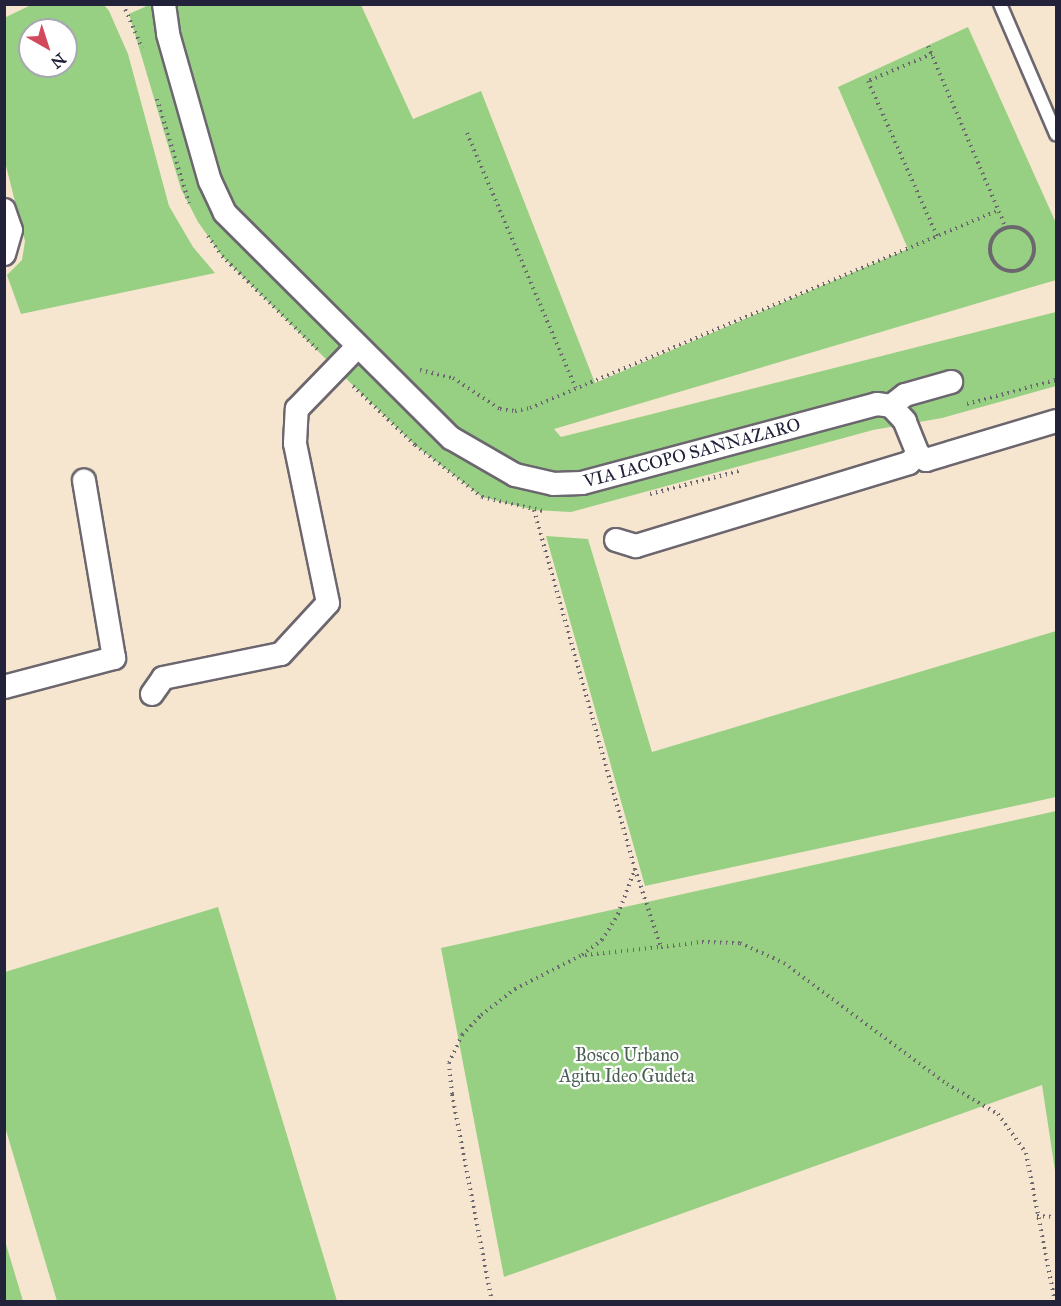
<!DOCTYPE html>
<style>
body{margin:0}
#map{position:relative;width:1061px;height:1306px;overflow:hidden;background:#f6e5cf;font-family:"IM FELL Great Primer",serif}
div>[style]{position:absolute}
.green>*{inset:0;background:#97d083}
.path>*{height:4px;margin-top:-2px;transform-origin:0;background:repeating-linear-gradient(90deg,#6c666f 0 1.5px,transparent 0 6px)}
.path>.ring{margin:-2px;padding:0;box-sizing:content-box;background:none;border:4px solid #6c666f;border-radius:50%}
.roads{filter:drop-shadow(2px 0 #6c666f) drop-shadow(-2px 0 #6c666f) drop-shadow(0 2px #6c666f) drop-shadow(0 -2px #6c666f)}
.service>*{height:12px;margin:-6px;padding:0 6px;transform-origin:6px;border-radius:6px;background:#fff}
.minor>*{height:22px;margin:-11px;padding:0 11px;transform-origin:11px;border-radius:11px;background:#fff}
span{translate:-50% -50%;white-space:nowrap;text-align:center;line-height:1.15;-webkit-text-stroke:4.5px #fff;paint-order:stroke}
.street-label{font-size:18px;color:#22223b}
.park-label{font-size:18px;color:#4b5f54}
.frame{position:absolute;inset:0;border:6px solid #22223b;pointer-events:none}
.north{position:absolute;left:18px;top:18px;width:60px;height:60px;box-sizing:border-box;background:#fff;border:2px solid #a7a7b1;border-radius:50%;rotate:141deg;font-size:16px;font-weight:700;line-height:24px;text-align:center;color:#22223b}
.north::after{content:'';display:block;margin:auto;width:21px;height:27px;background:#d1495b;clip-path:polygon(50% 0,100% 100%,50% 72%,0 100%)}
</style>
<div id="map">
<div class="green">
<div style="clip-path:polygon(151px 4px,361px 5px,413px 119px,481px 91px,595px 383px,908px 249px,838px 87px,968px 27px,1056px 223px,1056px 280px,554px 429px,561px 437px,1056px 312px,1056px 386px,942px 418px,873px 430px,571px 512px,534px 510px,482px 497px,415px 445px,336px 369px,222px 256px,198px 222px,181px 189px,129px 14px)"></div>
<div style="clip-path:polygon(evenodd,31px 5px,104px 5px,109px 11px,128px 54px,169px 206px,193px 247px,215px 273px,21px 314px,7px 275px,22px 260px,25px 241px,5px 162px,4px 18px,31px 5px,30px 30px,66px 30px,66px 66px,30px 66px,30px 30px)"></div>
<div style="clip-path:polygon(546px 536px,588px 539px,652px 752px,1056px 631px,1056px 797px,645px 886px)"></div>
<div style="clip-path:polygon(1056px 811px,1056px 1177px,1042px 1085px,504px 1277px,441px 948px)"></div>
<div style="clip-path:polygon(218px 907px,337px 1301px,57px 1301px,5px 1127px,5px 972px)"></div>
<div style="clip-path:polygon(4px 1241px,5px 1241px,23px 1301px,5px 1301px)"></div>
</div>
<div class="path">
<div style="left:123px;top:4px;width:48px;rotate:66.6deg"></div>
<div style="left:928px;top:46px;width:198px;rotate:66.8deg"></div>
<div style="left:932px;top:54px;width:69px;rotate:157.1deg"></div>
<div style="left:868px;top:81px;width:170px;rotate:66deg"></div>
<div style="left:157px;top:99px;width:109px;rotate:72.9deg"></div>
<div style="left:467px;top:133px;width:277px;rotate:66.9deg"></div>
<div class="ring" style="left:990px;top:227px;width:40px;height:40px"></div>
<div style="left:208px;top:236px;width:24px;rotate:55deg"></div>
<div style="left:222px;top:256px;width:136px;rotate:44.4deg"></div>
<div style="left:420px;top:370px;width:34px;rotate:14deg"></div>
<div style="left:453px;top:378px;width:56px;rotate:33.4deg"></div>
<div style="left:500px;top:409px;width:15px;rotate:8deg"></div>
<div style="left:515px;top:411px;width:15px;rotate:-11deg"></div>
<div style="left:530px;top:408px;width:509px;rotate:-22.89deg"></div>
<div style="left:353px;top:386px;width:86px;rotate:43.6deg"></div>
<div style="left:415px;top:445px;width:85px;rotate:37.8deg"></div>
<div style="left:482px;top:497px;width:63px;rotate:12.9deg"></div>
<div style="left:967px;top:404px;width:92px;rotate:-15.1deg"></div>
<div style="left:650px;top:494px;width:92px;rotate:-14.5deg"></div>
<div style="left:534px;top:510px;width:373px;rotate:74.3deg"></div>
<div style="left:635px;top:869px;width:82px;rotate:71.6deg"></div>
<div style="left:661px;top:947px;width:41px;rotate:-7deg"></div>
<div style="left:702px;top:942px;width:38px;rotate:2deg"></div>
<div style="left:740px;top:943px;width:48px;rotate:24.4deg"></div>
<div style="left:784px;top:963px;width:203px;rotate:36.6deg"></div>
<div style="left:947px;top:1084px;width:59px;rotate:30.5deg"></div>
<div style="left:998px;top:1114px;width:48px;rotate:54.3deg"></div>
<div style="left:1026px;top:1153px;width:152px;rotate:79deg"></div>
<div style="left:585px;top:955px;width:76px;rotate:-6deg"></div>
<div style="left:1037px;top:1216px;width:19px;rotate:3deg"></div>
<div style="left:492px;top:1302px;width:212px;rotate:-100.9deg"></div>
<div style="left:452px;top:1094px;width:31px;rotate:-96deg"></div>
<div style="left:449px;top:1063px;width:31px;rotate:-65deg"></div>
<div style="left:462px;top:1035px;width:28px;rotate:-46deg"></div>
<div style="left:481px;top:1015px;width:43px;rotate:-37.4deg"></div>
<div style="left:515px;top:989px;width:75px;rotate:-26.9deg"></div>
<div style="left:582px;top:955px;width:25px;rotate:-37deg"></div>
<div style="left:602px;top:940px;width:31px;rotate:-58deg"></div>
<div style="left:618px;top:914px;width:48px;rotate:-69.3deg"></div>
</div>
<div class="roads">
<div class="service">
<div style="left:1000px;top:4px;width:142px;rotate:66.7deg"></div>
</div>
<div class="minor">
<div style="left:164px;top:4px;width:30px;rotate:82deg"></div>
<div style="left:168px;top:34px;width:153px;rotate:74.1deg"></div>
<div style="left:210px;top:181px;width:35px;rotate:65deg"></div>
<div style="left:225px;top:213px;width:319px;rotate:44.9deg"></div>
<div style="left:451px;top:438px;width:74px;rotate:30deg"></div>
<div style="left:515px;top:475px;width:39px;rotate:13deg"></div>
<div style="left:553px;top:484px;width:29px;rotate:-2deg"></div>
<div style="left:582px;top:483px;width:305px;rotate:-15deg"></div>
<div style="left:877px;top:404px;width:14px;rotate:8deg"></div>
<div style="left:891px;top:406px;width:18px;rotate:-38deg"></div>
<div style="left:905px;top:395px;width:48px;rotate:-15.8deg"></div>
<div style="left:4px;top:210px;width:21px;rotate:71deg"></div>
<div style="left:11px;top:230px;width:25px;rotate:106deg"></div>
<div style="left:918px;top:454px;width:10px;rotate:37deg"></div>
<div style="left:926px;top:460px;width:136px;rotate:-16.7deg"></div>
<div style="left:616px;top:540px;width:21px;rotate:17deg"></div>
<div style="left:636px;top:546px;width:285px;rotate:-16.9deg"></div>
<div style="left:909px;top:463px;width:13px;rotate:-45deg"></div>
<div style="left:918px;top:454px;width:35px;rotate:-112deg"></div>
<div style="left:905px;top:421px;width:21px;rotate:-133deg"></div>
<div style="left:4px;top:687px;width:114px;rotate:-14.8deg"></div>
<div style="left:114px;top:658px;width:180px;rotate:-99.6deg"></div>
<div style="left:152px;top:694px;width:19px;rotate:-55deg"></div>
<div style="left:163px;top:678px;width:120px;rotate:-11.5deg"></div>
<div style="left:281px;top:654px;width:69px;rotate:-47.3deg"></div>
<div style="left:328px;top:603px;width:163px;rotate:-101.7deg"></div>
<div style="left:295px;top:443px;width:34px;rotate:-87deg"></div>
<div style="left:297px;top:409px;width:86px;rotate:-45.9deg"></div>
</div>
</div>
<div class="street-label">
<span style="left:692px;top:453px;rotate:-15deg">VIA IACOPO SANNAZARO</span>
</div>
<div class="park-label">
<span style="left:627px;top:1066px">Bosco Urbano<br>Agitu Ideo Gudeta</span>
</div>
<div class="frame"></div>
<div class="north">N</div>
</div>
